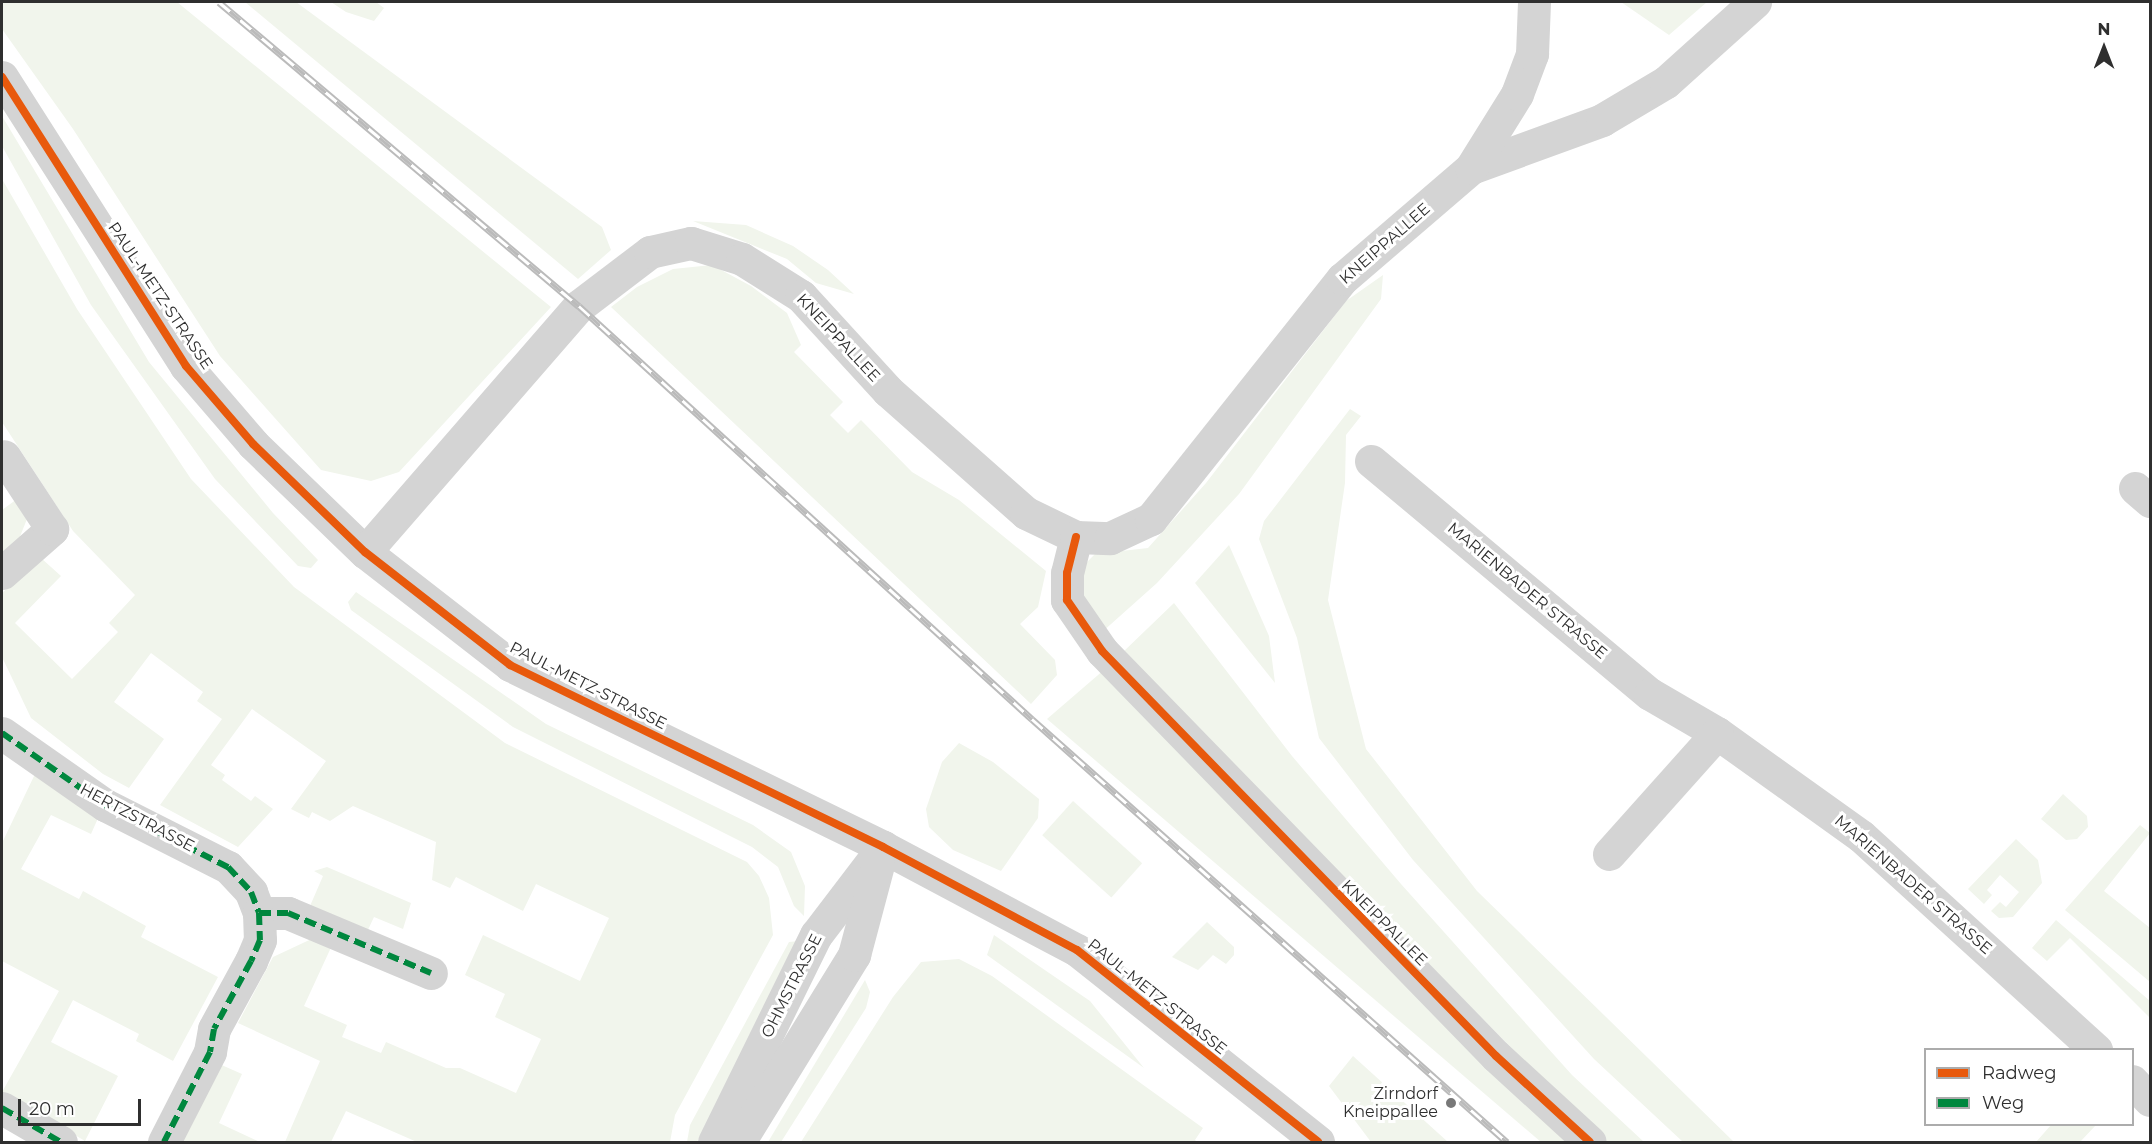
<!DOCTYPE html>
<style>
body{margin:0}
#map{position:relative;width:2152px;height:1144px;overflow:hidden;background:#fff;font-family:Montserrat,sans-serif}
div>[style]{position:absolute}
.green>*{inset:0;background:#f1f5ec;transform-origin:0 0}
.minor>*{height:33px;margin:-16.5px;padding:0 16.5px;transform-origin:16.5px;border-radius:16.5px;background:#d4d4d4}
.rail>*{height:7px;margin-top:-3.5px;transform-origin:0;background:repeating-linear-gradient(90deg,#fff 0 14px,#bbb 0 28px);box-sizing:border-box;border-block:2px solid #bbb}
.quiet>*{height:6px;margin-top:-3px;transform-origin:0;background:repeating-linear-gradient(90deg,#00873e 0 12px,transparent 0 18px)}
.cycleway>*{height:8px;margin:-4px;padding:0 4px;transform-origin:4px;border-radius:4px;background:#e8590c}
.dots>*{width:16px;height:16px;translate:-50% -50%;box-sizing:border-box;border:3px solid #fff;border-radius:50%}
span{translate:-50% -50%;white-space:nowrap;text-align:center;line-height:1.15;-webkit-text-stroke:6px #fff;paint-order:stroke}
.street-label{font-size:16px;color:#2f2f2f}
.poi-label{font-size:16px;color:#2f2f2f}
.right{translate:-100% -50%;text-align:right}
.frame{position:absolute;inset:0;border:3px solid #2f2f2f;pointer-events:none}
.legend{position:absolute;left:1924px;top:1048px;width:210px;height:78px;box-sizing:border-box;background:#fff;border:2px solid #acacac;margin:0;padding:8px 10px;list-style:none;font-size:18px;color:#2f2f2f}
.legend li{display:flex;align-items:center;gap:12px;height:30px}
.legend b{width:30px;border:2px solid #acacac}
.north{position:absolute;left:2074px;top:18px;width:60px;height:60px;-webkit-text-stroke:4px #fff;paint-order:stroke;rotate:0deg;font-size:16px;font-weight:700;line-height:24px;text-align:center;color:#2f2f2f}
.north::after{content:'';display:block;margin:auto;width:21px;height:27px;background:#2f2f2f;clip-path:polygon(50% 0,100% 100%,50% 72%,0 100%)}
.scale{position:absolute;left:18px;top:1099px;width:123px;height:27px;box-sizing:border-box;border:3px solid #2f2f2f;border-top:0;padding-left:8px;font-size:18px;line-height:21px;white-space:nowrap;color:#2f2f2f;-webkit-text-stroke:4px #fff;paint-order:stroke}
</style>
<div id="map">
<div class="green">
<div style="clip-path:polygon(2px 2px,177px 2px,551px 307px,399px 472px,371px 481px,321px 470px,220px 356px,73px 129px,2px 29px)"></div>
<div style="clip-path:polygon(245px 2px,296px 2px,602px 227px,611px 250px,578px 279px)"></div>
<div style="clip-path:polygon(331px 2px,376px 2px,384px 8px,374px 21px,346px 12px)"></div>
<div style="clip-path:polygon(1621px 2px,1707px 2px,1669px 35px)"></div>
<div style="clip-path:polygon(2px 116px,149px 362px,273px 513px,318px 560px,311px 568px,298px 566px,215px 479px,91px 305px,2px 146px)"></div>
<div style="clip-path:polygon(2px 179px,77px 309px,191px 479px,294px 587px,505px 743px,747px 862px,759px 876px,769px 898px,773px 935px,675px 1115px,670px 1142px,417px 1142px,346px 1111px,331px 1142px,285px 1142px,320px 1061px,238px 1023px,273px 957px,320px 935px,334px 941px,304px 1006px,347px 1025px,342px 1037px,381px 1053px,386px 1042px,446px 1068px,460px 1068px,516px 1093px,541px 1039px,495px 1017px,505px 994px,465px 975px,483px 935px,580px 981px,609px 918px,536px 884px,523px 911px,456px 877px,450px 888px,432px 880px,436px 842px,353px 806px,330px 821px,312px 812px,309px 818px,291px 809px,326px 761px,252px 709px,211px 765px,225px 775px,222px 780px,251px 801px,255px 796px,273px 809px,238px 847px,160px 805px,222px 719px,197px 701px,203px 692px,151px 653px,114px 702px,164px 739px,129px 788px,103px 774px,31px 718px,2px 657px,2px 593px,41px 558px,61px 576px,15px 623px,72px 679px,118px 632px,109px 623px,135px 595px,73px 531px,2px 422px)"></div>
<div style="clip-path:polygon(693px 221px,746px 225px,793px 246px,828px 270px,854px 294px,816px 283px,787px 259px)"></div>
<div style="clip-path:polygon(712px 265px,751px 286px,787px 313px,801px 345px,794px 352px,843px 402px,830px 415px,848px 433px,861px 420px,912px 472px,959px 500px,1046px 571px,1038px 607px,1020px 624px,1055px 660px,1057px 675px,1031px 704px,611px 307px,637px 287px,673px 269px)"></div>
<div style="clip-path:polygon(1383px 275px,1381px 299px,1239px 494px,1157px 583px,1101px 633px,1079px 594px,1086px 563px,1095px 554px,1148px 548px,1206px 483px,1346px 301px)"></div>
<div style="clip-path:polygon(1350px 409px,1361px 416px,1346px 435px,1345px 483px,1328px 600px,1366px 749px,1477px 891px,1734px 1142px,1683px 1142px,1594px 1059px,1413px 860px,1319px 738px,1297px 638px,1259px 539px,1264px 521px)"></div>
<div style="clip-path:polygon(17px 499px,29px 514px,19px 539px,2px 553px,2px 510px)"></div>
<div style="clip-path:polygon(1229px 545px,1269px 636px,1275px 683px,1195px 583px)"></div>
<div style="clip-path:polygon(356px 592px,546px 724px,753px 825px,791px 852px,805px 886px,804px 916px,794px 906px,778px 867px,752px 847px,513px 727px,351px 610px,348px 602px)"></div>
<div style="clip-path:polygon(1174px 603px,1292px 756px,1401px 884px,1572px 1075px,1644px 1142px,1604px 1142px,1122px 653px)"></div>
<div style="clip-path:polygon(1105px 669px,1577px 1142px,1541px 1142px,1047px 719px)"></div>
<div style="clip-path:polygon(959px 743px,993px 762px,1039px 799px,1038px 818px,1001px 871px,953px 850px,929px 827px,926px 809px,942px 762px)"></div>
<div style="clip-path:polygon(35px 774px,99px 816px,91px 834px,51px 815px,21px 869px,79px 899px,83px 891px,146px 926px,141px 937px,218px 977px,173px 1061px,136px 1041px,139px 1034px,73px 1000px,51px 1042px,118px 1076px,85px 1141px,2px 1092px,59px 991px,2px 961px,2px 843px)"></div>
<div style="clip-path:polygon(2063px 794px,2087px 816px,2088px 827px,2077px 839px,2066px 840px,2041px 819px)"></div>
<div style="left:1073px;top:801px;width:93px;height:46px;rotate:42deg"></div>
<div style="clip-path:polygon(2140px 825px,2150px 833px,2104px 891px,2150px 928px,2150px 982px,2065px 910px)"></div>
<div style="clip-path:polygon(2016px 839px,2038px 860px,2042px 883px,2013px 917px,1999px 918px,1991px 911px,2000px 902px,2006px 907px,2019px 892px,2000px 875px,1987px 890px,1992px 895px,1984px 904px,1968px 889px)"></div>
<div style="clip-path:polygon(327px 867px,411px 903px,403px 929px,374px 917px,367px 932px,310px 906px,323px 876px,314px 871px)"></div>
<div style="clip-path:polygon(2056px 920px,2150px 1001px,2150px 1018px,2070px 938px,2047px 961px,2032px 948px)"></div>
<div style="clip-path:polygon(1207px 922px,1234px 947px,1234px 955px,1226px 964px,1213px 955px,1198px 970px,1172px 957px)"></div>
<div style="clip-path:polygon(994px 935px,1090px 1001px,1144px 1068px,987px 955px)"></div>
<div style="clip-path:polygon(799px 941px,697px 1142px,687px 1142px,690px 1125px,789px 942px)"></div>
<div style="clip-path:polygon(959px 959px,992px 976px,1203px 1128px,1195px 1140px,1197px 1142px,801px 1142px,893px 997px,921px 962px)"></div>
<div style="clip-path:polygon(865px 980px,870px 992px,866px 1008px,781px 1142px,768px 1142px)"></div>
<div style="clip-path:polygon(1353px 1056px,1448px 1142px,1371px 1142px,1329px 1086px)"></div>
<div style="clip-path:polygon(217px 1063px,242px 1074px,219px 1123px,260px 1142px,176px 1142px)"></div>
<div style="clip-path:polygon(2051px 1125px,2051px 1124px,2096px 1125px,2080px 1142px,2036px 1142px)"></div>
</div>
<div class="minor">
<div style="left:2px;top:77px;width:343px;rotate:57.5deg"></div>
<div style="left:186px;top:366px;width:103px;rotate:49.3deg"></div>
<div style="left:253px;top:444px;width:156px;rotate:44deg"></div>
<div style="left:365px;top:552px;width:184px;rotate:37.9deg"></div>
<div style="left:510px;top:665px;width:415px;rotate:26deg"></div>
<div style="left:883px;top:847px;width:220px;rotate:28deg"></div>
<div style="left:1077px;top:950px;width:308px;rotate:38.5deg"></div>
<div style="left:1471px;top:168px;width:140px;rotate:-20.1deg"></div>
<div style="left:1602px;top:120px;width:74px;rotate:-30.7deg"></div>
<div style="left:1666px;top:82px;width:120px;rotate:-42deg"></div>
<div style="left:1371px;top:461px;width:363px;rotate:39.9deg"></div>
<div style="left:1650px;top:694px;width:78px;rotate:30.2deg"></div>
<div style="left:1717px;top:733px;width:177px;rotate:35.6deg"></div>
<div style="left:1861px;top:836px;width:318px;rotate:42.3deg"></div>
<div style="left:2135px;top:488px;width:20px;rotate:41deg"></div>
<div style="left:1076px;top:537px;width:37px;rotate:104deg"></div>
<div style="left:1067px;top:573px;width:27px;rotate:90deg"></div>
<div style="left:1067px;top:600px;width:62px;rotate:55.5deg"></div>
<div style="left:1102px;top:651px;width:565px;rotate:45.79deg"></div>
<div style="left:1496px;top:1056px;width:127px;rotate:42.5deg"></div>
<div style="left:365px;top:552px;width:326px;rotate:-49deg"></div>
<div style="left:579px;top:306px;width:89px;rotate:-37.3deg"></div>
<div style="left:650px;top:252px;width:42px;rotate:-12.4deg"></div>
<div style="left:691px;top:243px;width:53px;rotate:17.4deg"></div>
<div style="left:742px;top:259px;width:70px;rotate:32.1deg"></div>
<div style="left:801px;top:296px;width:129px;rotate:47.5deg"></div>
<div style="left:888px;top:391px;width:184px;rotate:41.5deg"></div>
<div style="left:1026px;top:513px;width:55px;rotate:25.6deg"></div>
<div style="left:1076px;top:537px;width:34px;rotate:2deg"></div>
<div style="left:1110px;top:538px;width:45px;rotate:-24.9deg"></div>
<div style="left:1151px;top:519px;width:307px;rotate:-51.5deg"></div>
<div style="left:1342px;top:279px;width:170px;rotate:-40.7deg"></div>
<div style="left:1471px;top:168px;width:87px;rotate:-58.1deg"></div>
<div style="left:1517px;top:94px;width:43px;rotate:-69.4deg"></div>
<div style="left:1532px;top:54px;width:52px;rotate:-87.8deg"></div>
<div style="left:2px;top:573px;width:67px;rotate:-41.3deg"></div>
<div style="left:52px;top:529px;width:87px;rotate:-123.3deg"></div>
<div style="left:2px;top:733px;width:126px;rotate:35deg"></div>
<div style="left:105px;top:805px;width:138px;rotate:26.8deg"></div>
<div style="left:228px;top:867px;width:34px;rotate:47deg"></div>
<div style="left:251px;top:892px;width:22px;rotate:69deg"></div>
<div style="left:259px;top:913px;width:27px;rotate:88deg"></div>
<div style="left:260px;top:940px;width:23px;rotate:113deg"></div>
<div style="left:251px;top:961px;width:77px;rotate:118.6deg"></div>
<div style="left:214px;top:1029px;width:23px;rotate:100deg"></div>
<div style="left:210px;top:1052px;width:101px;rotate:117.1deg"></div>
<div style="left:1609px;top:854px;width:162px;rotate:-48.2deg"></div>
<div style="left:259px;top:913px;width:29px"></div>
<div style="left:288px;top:913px;width:155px;rotate:22.8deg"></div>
<div style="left:2132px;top:1081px;width:26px;rotate:47deg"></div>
<div style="left:2px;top:1108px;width:68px;rotate:30deg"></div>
<div style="left:714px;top:1142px;width:231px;rotate:-63.8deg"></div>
<div style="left:816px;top:935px;width:111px;rotate:-52.7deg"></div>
<div style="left:739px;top:1142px;width:220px;rotate:-58.4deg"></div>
<div style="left:854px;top:955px;width:93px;rotate:-75.1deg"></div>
</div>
<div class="rail">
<div style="left:219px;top:2px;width:471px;rotate:40.2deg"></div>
<div style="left:579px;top:306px;width:613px;rotate:42.36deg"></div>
<div style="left:1032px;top:719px;width:636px;rotate:41.69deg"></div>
</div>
<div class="quiet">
<div style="left:2px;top:733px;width:126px;rotate:35deg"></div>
<div style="left:105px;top:805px;width:138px;rotate:26.8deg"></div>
<div style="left:228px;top:867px;width:34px;rotate:47deg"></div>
<div style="left:251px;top:892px;width:22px;rotate:69deg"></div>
<div style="left:259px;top:913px;width:27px;rotate:88deg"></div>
<div style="left:260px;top:940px;width:23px;rotate:113deg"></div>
<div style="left:251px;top:961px;width:77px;rotate:118.6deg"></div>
<div style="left:214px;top:1029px;width:23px;rotate:100deg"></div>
<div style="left:210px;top:1052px;width:101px;rotate:117.1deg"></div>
<div style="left:259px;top:913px;width:29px"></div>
<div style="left:288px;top:913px;width:155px;rotate:22.8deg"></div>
<div style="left:2px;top:1108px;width:68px;rotate:30deg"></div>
</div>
<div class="cycleway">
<div style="left:2px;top:77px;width:343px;rotate:57.5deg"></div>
<div style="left:186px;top:366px;width:103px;rotate:49.3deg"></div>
<div style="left:253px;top:444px;width:156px;rotate:44deg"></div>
<div style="left:365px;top:552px;width:184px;rotate:37.9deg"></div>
<div style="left:510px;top:665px;width:415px;rotate:26deg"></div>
<div style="left:883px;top:847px;width:220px;rotate:28deg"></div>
<div style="left:1077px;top:950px;width:308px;rotate:38.5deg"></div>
<div style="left:1076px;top:537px;width:37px;rotate:104deg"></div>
<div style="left:1067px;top:573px;width:27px;rotate:90deg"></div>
<div style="left:1067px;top:600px;width:62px;rotate:55.5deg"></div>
<div style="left:1102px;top:651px;width:565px;rotate:45.79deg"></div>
<div style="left:1496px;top:1056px;width:127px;rotate:42.5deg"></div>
</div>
<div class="dots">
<div style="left:1451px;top:1103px;background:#787878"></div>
</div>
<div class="street-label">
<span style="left:1385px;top:244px;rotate:-41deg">KNEIPPALLEE</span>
<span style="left:160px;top:296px;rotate:56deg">PAUL-METZ-STRASSE</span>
<span style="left:838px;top:338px;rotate:47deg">KNEIPPALLEE</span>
<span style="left:1527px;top:591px;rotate:40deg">MARIENBADER STRASSE</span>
<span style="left:588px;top:686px;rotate:27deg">PAUL-METZ-STRASSE</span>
<span style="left:137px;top:818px;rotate:28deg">HERTZSTRASSE</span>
<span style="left:1913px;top:885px;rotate:41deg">MARIENBADER STRASSE</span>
<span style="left:1384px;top:923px;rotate:45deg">KNEIPPALLEE</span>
<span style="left:792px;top:986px;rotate:-63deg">OHMSTRASSE</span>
<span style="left:1157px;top:997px;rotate:39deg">PAUL-METZ-STRASSE</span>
</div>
<div class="poi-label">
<span class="right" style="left:1438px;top:1103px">Zirndorf<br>Kneippallee</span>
</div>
<div class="frame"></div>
<ul class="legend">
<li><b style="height:8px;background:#e8590c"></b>Radweg</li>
<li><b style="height:8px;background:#00873e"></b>Weg</li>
</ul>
<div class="north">N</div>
<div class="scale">20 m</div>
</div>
